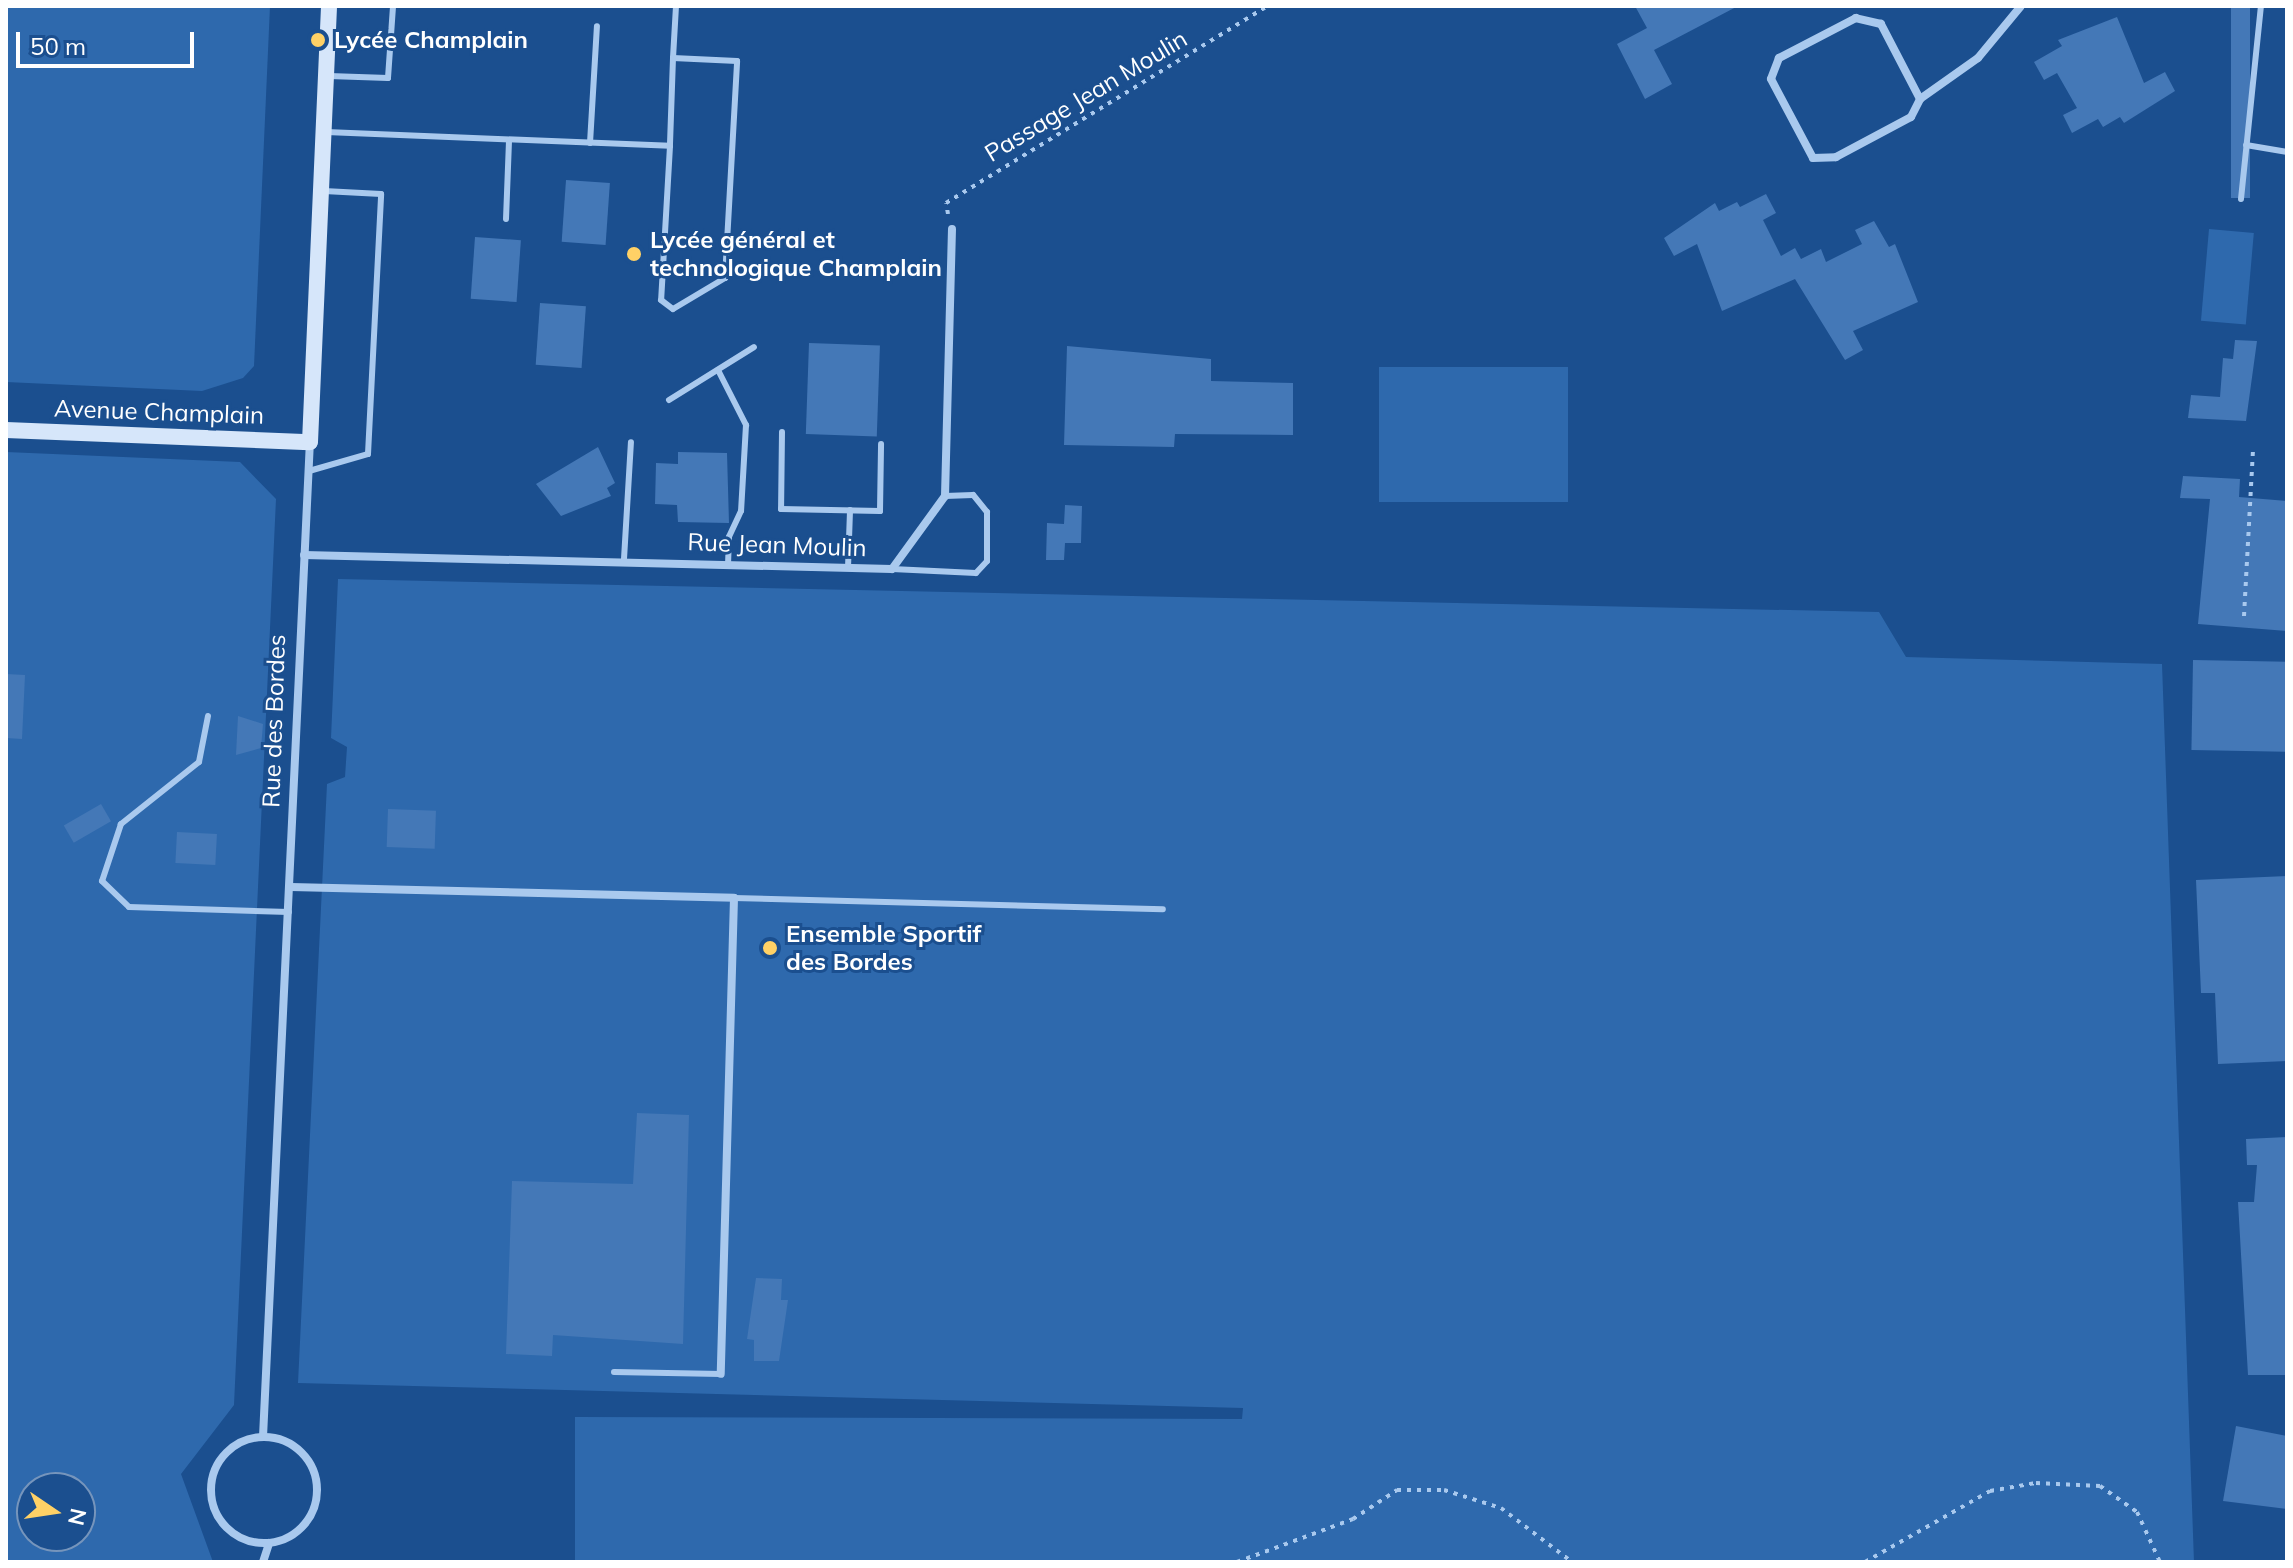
<!DOCTYPE html>
<meta charset="utf-8">
<style>
body{margin:0}
#map{position:relative;width:2293px;height:1568px;overflow:hidden;background:#1b4f8f;font-family:Mulish,sans-serif}
div>[style]{position:absolute}
.green>*{inset:0;background:#2e69ad;transform-origin:0 0}
.building>*{inset:0;background:#4478b7;transform-origin:0 0}
.path>*{height:4px;margin-top:-2px;transform-origin:0;background:repeating-linear-gradient(90deg,#a9c9ee 0 4px,transparent 0 10px)}
.lane>*{height:6px;margin:-3px;padding:0 3px;transform-origin:3px;border-radius:3px;background:#a9c9ee}
.street>*{height:8px;margin:-4px;padding:0 4px;transform-origin:4px;border-radius:4px;background:#a9c9ee}
.street>.ring{margin:-4px;padding:0;box-sizing:content-box;background:none;border:8px solid #a9c9ee;border-radius:50%}
.secondary>*{height:16px;margin:-8px;padding:0 8px;transform-origin:8px;border-radius:8px;background:#d6e6fa}
.dots>*{width:22px;height:22px;translate:-50% -50%;box-sizing:border-box;border:4px solid #1b4f8f;border-radius:50%}
span{translate:-50% -50%;white-space:nowrap;text-align:center;line-height:1.15;-webkit-text-stroke:6px #1b4f8f;paint-order:stroke}
.poi-label{font-size:24px;color:#fff;font-weight:700}
.left{translate:0 -50%;text-align:left}
.street-label{font-size:24px;color:#fff}
.frame{position:absolute;inset:0;border:8px solid #fff;pointer-events:none}
.north{position:absolute;left:16px;top:1472px;width:80px;height:80px;box-sizing:border-box;background:#1b4f8f;border:2px solid #7695bc;border-radius:50%;rotate:103deg;font-size:22px;font-weight:700;line-height:32px;text-align:center;color:#fff}
.north::after{content:'';display:block;margin:auto;width:28px;height:36px;background:#ffd166;clip-path:polygon(50% 0,100% 100%,50% 72%,0 100%)}
.scale{position:absolute;left:16px;top:32px;width:178px;height:36px;box-sizing:border-box;border:4px solid #fff;border-top:0;padding-left:10px;font-size:24px;line-height:28px;white-space:nowrap;color:#fff;-webkit-text-stroke:6px #1b4f8f;paint-order:stroke}
</style>
<div id="map">
<div class="green">
<div style="clip-path:polygon(6px 6px,270px 6px,254px 366px,243px 378px,202px 391px,6px 382px)"></div>
<div style="left:2209px;top:229px;width:45px;height:92px;rotate:5deg"></div>
<div style="left:1379px;top:367px;width:189px;height:135px"></div>
<div style="clip-path:polygon(evenodd,6px 452px,240px 462px,276px 499px,234px 1405px,181px 1474px,213px 1562px,6px 1562px,6px 452px,32px 1488px,80px 1488px,80px 1536px,32px 1536px,32px 1488px)"></div>
<div style="clip-path:polygon(338px 579px,1879px 612px,1906px 657px,2162px 664px,2194px 1562px,575px 1562px,575px 1417px,1242px 1419px,1243px 1408px,298px 1383px,327px 784px,345px 777px,347px 747px,331px 738px)"></div>
</div>
<div class="building">
<div style="clip-path:polygon(1635px 6px,1738px 6px,1654px 50px,1672px 84px,1645px 99px,1617px 44px,1647px 28px)"></div>
<div style="left:2231px;top:6px;width:19px;height:192px"></div>
<div style="clip-path:polygon(2117px 17px,2144px 83px,2165px 72px,2175px 91px,2124px 123px,2120px 117px,2103px 127px,2098px 119px,2072px 133px,2063px 115px,2077px 108px,2057px 73px,2044px 80px,2034px 62px,2062px 46px,2058px 40px)"></div>
<div style="left:566px;top:180px;width:44px;height:62px;rotate:4deg"></div>
<div style="clip-path:polygon(1766px 194px,1776px 213px,1763px 220px,1781px 256px,1795px 248px,1801px 259px,1821px 249px,1826px 262px,1862px 244px,1855px 230px,1874px 221px,1889px 247px,1895px 244px,1918px 302px,1853px 331px,1863px 350px,1845px 360px,1795px 279px,1722px 311px,1697px 244px,1674px 256px,1664px 238px,1715px 203px,1719px 211px,1737px 202px,1740px 207px)"></div>
<div style="left:475px;top:237px;width:46px;height:62px;rotate:4deg"></div>
<div style="left:540px;top:303px;width:46px;height:62px;rotate:4deg"></div>
<div style="clip-path:polygon(2235px 340px,2257px 341px,2246px 421px,2188px 418px,2191px 395px,2220px 397px,2223px 358px,2233px 359px)"></div>
<div style="left:809px;top:343px;width:71px;height:91px;rotate:2deg"></div>
<div style="clip-path:polygon(1067px 346px,1211px 359px,1211px 381px,1293px 383px,1293px 435px,1175px 434px,1174px 447px,1064px 445px)"></div>
<div style="clip-path:polygon(598px 447px,615px 483px,607px 488px,611px 496px,561px 516px,536px 484px)"></div>
<div style="clip-path:polygon(678px 452px,727px 453px,729px 523px,678px 522px,677px 505px,655px 504px,656px 463px,678px 464px)"></div>
<div style="clip-path:polygon(2183px 476px,2240px 479px,2239px 497px,2287px 501px,2287px 631px,2198px 624px,2210px 499px,2180px 498px)"></div>
<div style="clip-path:polygon(1065px 505px,1082px 506px,1081px 543px,1065px 543px,1064px 560px,1046px 560px,1047px 523px,1064px 524px)"></div>
<div style="left:2193px;top:660px;width:94px;height:90px;rotate:1deg"></div>
<div style="clip-path:polygon(6px 674px,25px 675px,22px 739px,6px 738px)"></div>
<div style="clip-path:polygon(238px 716px,263px 724px,261px 748px,236px 755px)"></div>
<div style="left:101px;top:804px;width:20px;height:43px;rotate:60deg"></div>
<div style="left:388px;top:809px;width:48px;height:38px;rotate:2deg"></div>
<div style="left:177px;top:832px;width:40px;height:31px;rotate:3deg"></div>
<div style="clip-path:polygon(2287px 876px,2287px 1061px,2218px 1064px,2215px 993px,2201px 993px,2196px 880px)"></div>
<div style="clip-path:polygon(637px 1113px,689px 1115px,683px 1344px,553px 1335px,552px 1356px,506px 1354px,512px 1181px,633px 1184px)"></div>
<div style="clip-path:polygon(2287px 1137px,2287px 1375px,2248px 1375px,2238px 1202px,2254px 1202px,2257px 1165px,2247px 1165px,2246px 1139px)"></div>
<div style="clip-path:polygon(756px 1278px,782px 1279px,781px 1300px,788px 1300px,779px 1361px,754px 1361px,754px 1340px,747px 1339px)"></div>
<div style="clip-path:polygon(2236px 1426px,2287px 1436px,2287px 1509px,2223px 1501px)"></div>
</div>
<div class="path">
<div style="left:948px;top:214px;width:11px;rotate:-100deg"></div>
<div style="left:946px;top:203px;width:377px;rotate:-31.5deg"></div>
<div style="left:2244px;top:616px;width:165px;rotate:-86.9deg"></div>
<div style="left:1237px;top:1562px;width:124px;rotate:-20.3deg"></div>
<div style="left:1353px;top:1519px;width:53px;rotate:-33.4deg"></div>
<div style="left:1397px;top:1490px;width:47px"></div>
<div style="left:1444px;top:1490px;width:60px;rotate:17.5deg"></div>
<div style="left:1501px;top:1508px;width:89px;rotate:37.3deg"></div>
<div style="left:1865px;top:1562px;width:144px;rotate:-29.6deg"></div>
<div style="left:1990px;top:1491px;width:47px;rotate:-9.9deg"></div>
<div style="left:2036px;top:1483px;width:64px;rotate:2.7deg"></div>
<div style="left:2100px;top:1486px;width:45px;rotate:35.1deg"></div>
<div style="left:2137px;top:1512px;width:55px;rotate:65.3deg"></div>
</div>
<div class="lane">
<div style="left:673px;top:58px;width:52px;rotate:-86.7deg"></div>
<div style="left:329px;top:76px;width:59px;rotate:1.9deg"></div>
<div style="left:388px;top:78px;width:72px;rotate:-86deg"></div>
<div style="left:326px;top:132px;width:344px;rotate:2.3deg"></div>
<div style="left:670px;top:146px;width:154px;rotate:93.3deg"></div>
<div style="left:661px;top:300px;width:15px;rotate:37deg"></div>
<div style="left:673px;top:309px;width:61px;rotate:-30.8deg"></div>
<div style="left:725px;top:278px;width:217px;rotate:-86.8deg"></div>
<div style="left:737px;top:61px;width:64px;rotate:-177.3deg"></div>
<div style="left:673px;top:58px;width:88px;rotate:92deg"></div>
<div style="left:590px;top:143px;width:117px;rotate:-86.6deg"></div>
<div style="left:2246px;top:145px;width:42px;rotate:9.7deg"></div>
<div style="left:2241px;top:199px;width:194px;rotate:-84.1deg"></div>
<div style="left:506px;top:219px;width:79px;rotate:-87.8deg"></div>
<div style="left:718px;top:370px;width:62px;rotate:63deg"></div>
<div style="left:746px;top:425px;width:86px;rotate:93.3deg"></div>
<div style="left:741px;top:511px;width:29px;rotate:115deg"></div>
<div style="left:729px;top:537px;width:27px;rotate:92deg"></div>
<div style="left:669px;top:400px;width:100px;rotate:-31.9deg"></div>
<div style="left:782px;top:432px;width:77px;rotate:90.7deg"></div>
<div style="left:781px;top:509px;width:99px;rotate:1.2deg"></div>
<div style="left:880px;top:511px;width:67px;rotate:-89.1deg"></div>
<div style="left:309px;top:471px;width:61px;rotate:-16.1deg"></div>
<div style="left:368px;top:454px;width:260px;rotate:-87.1deg"></div>
<div style="left:381px;top:194px;width:57px;rotate:-177deg"></div>
<div style="left:624px;top:559px;width:117px;rotate:-86.6deg"></div>
<div style="left:848px;top:568px;width:58px;rotate:-88deg"></div>
<div style="left:892px;top:569px;width:84px;rotate:2.7deg"></div>
<div style="left:976px;top:573px;width:16px;rotate:-47deg"></div>
<div style="left:987px;top:561px;width:49px;rotate:-90deg"></div>
<div style="left:987px;top:512px;width:22px;rotate:-129deg"></div>
<div style="left:973px;top:495px;width:28px;rotate:178deg"></div>
<div style="left:208px;top:716px;width:47px;rotate:101.1deg"></div>
<div style="left:199px;top:762px;width:100px;rotate:141.5deg"></div>
<div style="left:121px;top:824px;width:60px;rotate:108.4deg"></div>
<div style="left:102px;top:881px;width:37px;rotate:44deg"></div>
<div style="left:129px;top:907px;width:160px;rotate:1.8deg"></div>
<div style="left:734px;top:898px;width:429px;rotate:1.5deg"></div>
<div style="left:614px;top:1372px;width:107px;rotate:1.1deg"></div>
</div>
<div class="street">
<div style="left:1920px;top:99px;width:85px;rotate:-117.5deg"></div>
<div style="left:1881px;top:24px;width:26px;rotate:-167deg"></div>
<div style="left:1856px;top:18px;width:87px;rotate:152.5deg"></div>
<div style="left:1779px;top:58px;width:22px;rotate:111deg"></div>
<div style="left:1771px;top:79px;width:89px;rotate:62deg"></div>
<div style="left:1813px;top:158px;width:23px;rotate:-2deg"></div>
<div style="left:1836px;top:157px;width:85px;rotate:-28.1deg"></div>
<div style="left:1911px;top:117px;width:20px;rotate:-63deg"></div>
<div style="left:1920px;top:99px;width:71px;rotate:-35.3deg"></div>
<div style="left:1978px;top:58px;width:67px;rotate:-50.4deg"></div>
<div style="left:304px;top:555px;width:588px;rotate:1.36deg"></div>
<div style="left:892px;top:569px;width:90px;rotate:-54deg"></div>
<div style="left:945px;top:496px;width:267px;rotate:-88.5deg"></div>
<div style="left:291px;top:887px;width:443px;rotate:1.4deg"></div>
<div style="left:734px;top:898px;width:476px;rotate:91.6deg"></div>
<div style="left:263px;top:1437px;width:996px;rotate:-87.3deg"></div>
<div class="ring" style="left:211px;top:1437px;width:98px;height:98px"></div>
<div style="left:263px;top:1562px;width:20px;rotate:-72deg"></div>
</div>
<div class="secondary">
<div style="left:6px;top:430px;width:304px;rotate:2.3deg"></div>
<div style="left:310px;top:442px;width:436px;rotate:-87.5deg"></div>
</div>
<div class="dots">
<div style="left:318px;top:40px;background:#ffd166"></div>
<div style="left:634px;top:254px;background:#ffd166"></div>
<div style="left:770px;top:948px;background:#ffd166"></div>
</div>
<div class="poi-label">
<span class="left" style="left:334px;top:40px">Lycée Champlain</span>
<span class="left" style="left:650px;top:254px">Lycée général et<br>technologique Champlain</span>
<span class="left" style="left:786px;top:948px">Ensemble Sportif<br>des Bordes</span>
</div>
<div class="street-label">
<span style="left:1086px;top:96px;rotate:-31deg">Passage Jean Moulin</span>
<span style="left:159px;top:412px;rotate:2deg">Avenue Champlain</span>
<span style="left:777px;top:545px;rotate:2deg">Rue Jean Moulin</span>
<span style="left:274px;top:721px;rotate:-88deg">Rue des Bordes</span>
</div>
<div class="frame"></div>
<div class="north">N</div>
<div class="scale">50 m</div>
</div>
